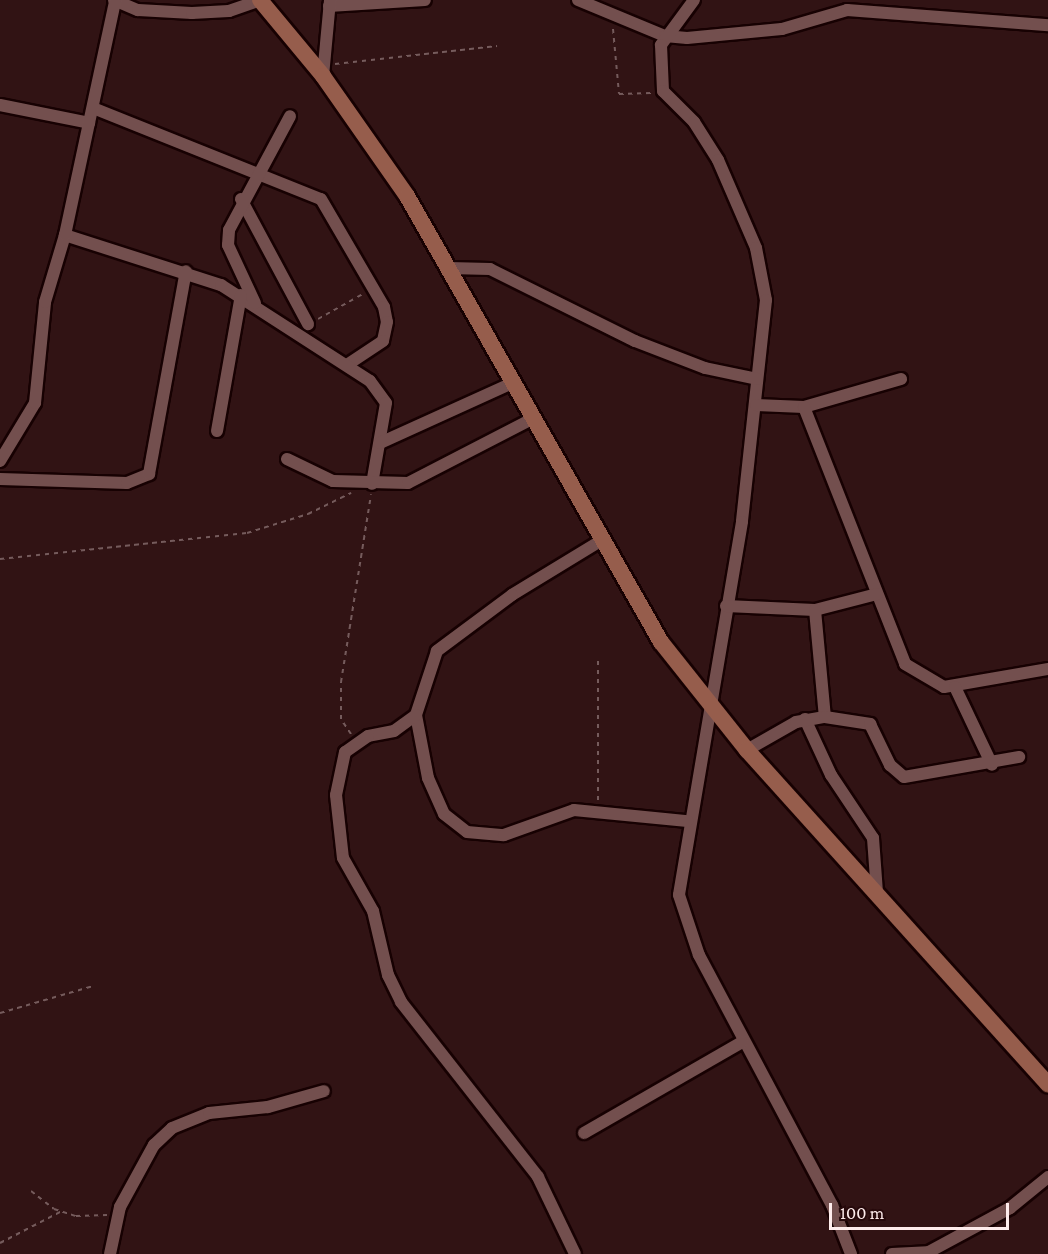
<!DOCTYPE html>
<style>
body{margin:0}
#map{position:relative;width:1048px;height:1254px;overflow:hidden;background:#311314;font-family:"Crimson Pro",serif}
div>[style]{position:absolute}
.path>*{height:2px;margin-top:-1px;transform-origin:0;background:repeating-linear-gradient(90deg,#755b5c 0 4.5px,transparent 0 9px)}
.roads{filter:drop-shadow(2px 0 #170102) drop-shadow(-2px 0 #170102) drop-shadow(0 2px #170102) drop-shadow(0 -2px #170102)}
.street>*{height:12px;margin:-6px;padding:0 6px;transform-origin:6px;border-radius:6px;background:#734f4e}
.secondary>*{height:16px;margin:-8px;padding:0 8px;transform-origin:8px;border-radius:8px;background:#965d4c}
span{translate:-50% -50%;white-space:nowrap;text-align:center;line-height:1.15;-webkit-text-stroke:5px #26090b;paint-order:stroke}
.scale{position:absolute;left:829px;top:1203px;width:180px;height:27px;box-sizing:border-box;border:3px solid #feecec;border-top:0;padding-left:8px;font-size:18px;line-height:21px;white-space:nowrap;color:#feecec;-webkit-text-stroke:4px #26090b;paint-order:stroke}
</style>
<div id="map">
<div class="path">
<div style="left:613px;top:29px;width:65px;rotate:84.7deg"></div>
<div style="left:619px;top:94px;width:32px;rotate:-2deg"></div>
<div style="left:335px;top:64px;width:163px;rotate:-6.3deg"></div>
<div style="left:318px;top:319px;width:51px;rotate:-29.1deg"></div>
<div style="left:0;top:559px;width:248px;rotate:-6deg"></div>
<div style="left:247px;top:533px;width:64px;rotate:-17.3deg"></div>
<div style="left:308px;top:514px;width:48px;rotate:-26deg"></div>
<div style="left:351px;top:734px;width:18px;rotate:-124deg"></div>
<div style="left:341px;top:719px;width:37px;rotate:-90deg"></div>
<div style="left:341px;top:682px;width:190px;rotate:-80.9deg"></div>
<div style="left:598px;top:800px;width:143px;rotate:-90deg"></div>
<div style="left:0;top:1013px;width:97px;rotate:-16.2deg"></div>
<div style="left:31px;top:1191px;width:29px;rotate:38deg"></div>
<div style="left:54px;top:1209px;width:23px;rotate:18deg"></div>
<div style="left:76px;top:1216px;width:31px;rotate:-2deg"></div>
<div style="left:0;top:1243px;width:70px;rotate:-27.3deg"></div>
</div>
<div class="roads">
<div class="street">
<div style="left:114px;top:0;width:26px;rotate:23deg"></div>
<div style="left:138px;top:10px;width:54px;rotate:3.2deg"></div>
<div style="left:192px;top:13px;width:37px;rotate:-3deg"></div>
<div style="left:229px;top:11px;width:34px;rotate:-19deg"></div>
<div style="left:578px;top:0;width:94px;rotate:22.5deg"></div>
<div style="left:665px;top:36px;width:22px;rotate:5deg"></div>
<div style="left:687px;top:38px;width:95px;rotate:-5.4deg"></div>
<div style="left:782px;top:29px;width:68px;rotate:-16.3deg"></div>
<div style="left:847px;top:10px;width:202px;rotate:4.3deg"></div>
<div style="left:694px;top:0;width:56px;rotate:126.3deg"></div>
<div style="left:661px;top:45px;width:46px;rotate:87.5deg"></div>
<div style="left:663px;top:91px;width:44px;rotate:45deg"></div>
<div style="left:694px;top:122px;width:45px;rotate:57.7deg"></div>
<div style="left:718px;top:160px;width:96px;rotate:66.6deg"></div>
<div style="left:756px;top:248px;width:53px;rotate:79.1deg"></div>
<div style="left:766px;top:300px;width:223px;rotate:96.2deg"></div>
<div style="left:742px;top:522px;width:378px;rotate:99.6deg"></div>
<div style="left:679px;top:895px;width:63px;rotate:71.6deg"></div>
<div style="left:699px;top:955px;width:283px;rotate:62deg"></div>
<div style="left:832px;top:1205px;width:53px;rotate:68.8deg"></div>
<div style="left:329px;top:6px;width:96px;rotate:-3.6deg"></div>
<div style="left:323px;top:76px;width:76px;rotate:-84.7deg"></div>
<div style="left:0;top:105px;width:91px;rotate:11.4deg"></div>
<div style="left:93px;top:108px;width:245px;rotate:21.8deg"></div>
<div style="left:321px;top:199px;width:125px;rotate:59.7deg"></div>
<div style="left:384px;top:307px;width:15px;rotate:79deg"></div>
<div style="left:387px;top:322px;width:19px;rotate:102deg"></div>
<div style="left:383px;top:341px;width:43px;rotate:146.3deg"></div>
<div style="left:241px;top:199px;width:142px;rotate:61.8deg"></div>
<div style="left:65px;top:235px;width:164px;rotate:17.8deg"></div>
<div style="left:221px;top:285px;width:177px;rotate:32.8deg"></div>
<div style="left:370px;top:381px;width:27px;rotate:54deg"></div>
<div style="left:386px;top:403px;width:82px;rotate:99.8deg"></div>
<div style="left:449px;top:268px;width:41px;rotate:1.4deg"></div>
<div style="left:490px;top:269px;width:162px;rotate:26.4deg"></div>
<div style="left:635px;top:341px;width:75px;rotate:21.1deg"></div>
<div style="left:705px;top:368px;width:53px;rotate:11.9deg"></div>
<div style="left:255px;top:303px;width:64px;rotate:-115deg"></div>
<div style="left:228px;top:245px;width:15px;rotate:-86deg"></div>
<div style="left:229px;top:230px;width:129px;rotate:-61.8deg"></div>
<div style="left:756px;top:405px;width:48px;rotate:2.4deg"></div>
<div style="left:804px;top:407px;width:101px;rotate:-16.1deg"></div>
<div style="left:804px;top:407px;width:276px;rotate:68.5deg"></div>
<div style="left:905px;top:664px;width:45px;rotate:30.5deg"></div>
<div style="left:944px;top:687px;width:106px;rotate:-9.8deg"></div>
<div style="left:217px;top:431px;width:138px;rotate:-80deg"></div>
<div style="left:380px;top:443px;width:145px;rotate:-24.4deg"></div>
<div style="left:287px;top:459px;width:51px;rotate:25.6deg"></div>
<div style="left:333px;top:481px;width:75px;rotate:1.5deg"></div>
<div style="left:408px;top:483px;width:140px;rotate:-27.3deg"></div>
<div style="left:0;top:461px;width:68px;rotate:-58.9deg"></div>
<div style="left:35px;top:403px;width:101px;rotate:-84.3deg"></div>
<div style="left:45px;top:302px;width:70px;rotate:-73.4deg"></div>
<div style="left:65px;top:235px;width:239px;rotate:-77.9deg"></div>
<div style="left:0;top:479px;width:127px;rotate:1.8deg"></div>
<div style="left:127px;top:483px;width:24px;rotate:-22deg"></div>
<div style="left:149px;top:474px;width:206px;rotate:-79.7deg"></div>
<div style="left:602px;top:540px;width:105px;rotate:148.6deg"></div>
<div style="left:512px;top:595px;width:94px;rotate:143.3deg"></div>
<div style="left:437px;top:651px;width:67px;rotate:108.2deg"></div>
<div style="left:416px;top:715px;width:64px;rotate:79.2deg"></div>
<div style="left:428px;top:778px;width:39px;rotate:66deg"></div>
<div style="left:444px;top:814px;width:29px;rotate:38deg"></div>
<div style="left:467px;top:832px;width:37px;rotate:5deg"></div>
<div style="left:504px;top:835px;width:74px;rotate:-19.7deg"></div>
<div style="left:574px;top:810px;width:114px;rotate:5.6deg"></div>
<div style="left:726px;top:606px;width:89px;rotate:2.6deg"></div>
<div style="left:815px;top:610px;width:64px;rotate:-14.5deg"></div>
<div style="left:815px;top:610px;width:107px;rotate:84.7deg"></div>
<div style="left:955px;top:687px;width:86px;rotate:64.6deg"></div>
<div style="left:416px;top:715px;width:27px;rotate:144deg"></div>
<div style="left:394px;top:731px;width:26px;rotate:169deg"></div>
<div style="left:368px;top:736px;width:28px;rotate:145deg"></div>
<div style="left:345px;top:752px;width:44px;rotate:101.8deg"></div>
<div style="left:336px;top:795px;width:63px;rotate:83.7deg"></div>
<div style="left:343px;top:858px;width:61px;rotate:60.5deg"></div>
<div style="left:373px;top:911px;width:66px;rotate:76.8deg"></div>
<div style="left:388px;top:975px;width:30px;rotate:64deg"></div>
<div style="left:401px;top:1002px;width:222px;rotate:51.9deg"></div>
<div style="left:538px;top:1177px;width:85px;rotate:64.3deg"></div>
<div style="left:805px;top:719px;width:62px;rotate:65.1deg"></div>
<div style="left:831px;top:775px;width:76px;rotate:56.3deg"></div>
<div style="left:873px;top:838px;width:55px;rotate:85.8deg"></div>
<div style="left:747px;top:750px;width:56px;rotate:-29.7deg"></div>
<div style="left:796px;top:722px;width:29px;rotate:-10deg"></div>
<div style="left:825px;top:717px;width:46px;rotate:8.8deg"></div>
<div style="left:870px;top:724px;width:46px;rotate:64deg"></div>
<div style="left:890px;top:765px;width:18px;rotate:41deg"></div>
<div style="left:904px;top:777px;width:117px;rotate:-9.9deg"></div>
<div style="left:584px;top:1133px;width:182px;rotate:-29.9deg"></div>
<div style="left:110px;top:1254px;width:48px;rotate:-78deg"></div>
<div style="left:120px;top:1207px;width:71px;rotate:-61.3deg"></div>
<div style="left:154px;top:1145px;width:25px;rotate:-43deg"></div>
<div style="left:172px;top:1128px;width:40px;rotate:-22deg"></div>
<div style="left:209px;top:1113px;width:59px;rotate:-5.8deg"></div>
<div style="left:268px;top:1107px;width:58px;rotate:-15.9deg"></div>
<div style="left:892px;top:1254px;width:35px;rotate:-3deg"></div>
<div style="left:925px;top:1254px;width:97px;rotate:-28.4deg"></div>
<div style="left:1010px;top:1208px;width:49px;rotate:-39.2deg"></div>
</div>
<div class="secondary">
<div style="left:260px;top:0;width:99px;rotate:50.3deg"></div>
<div style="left:323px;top:76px;width:146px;rotate:55deg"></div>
<div style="left:407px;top:196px;width:513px;rotate:60.34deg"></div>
<div style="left:661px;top:642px;width:138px;rotate:51.5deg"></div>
<div style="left:747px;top:750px;width:450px;rotate:48deg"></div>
</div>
</div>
<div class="scale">100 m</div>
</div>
